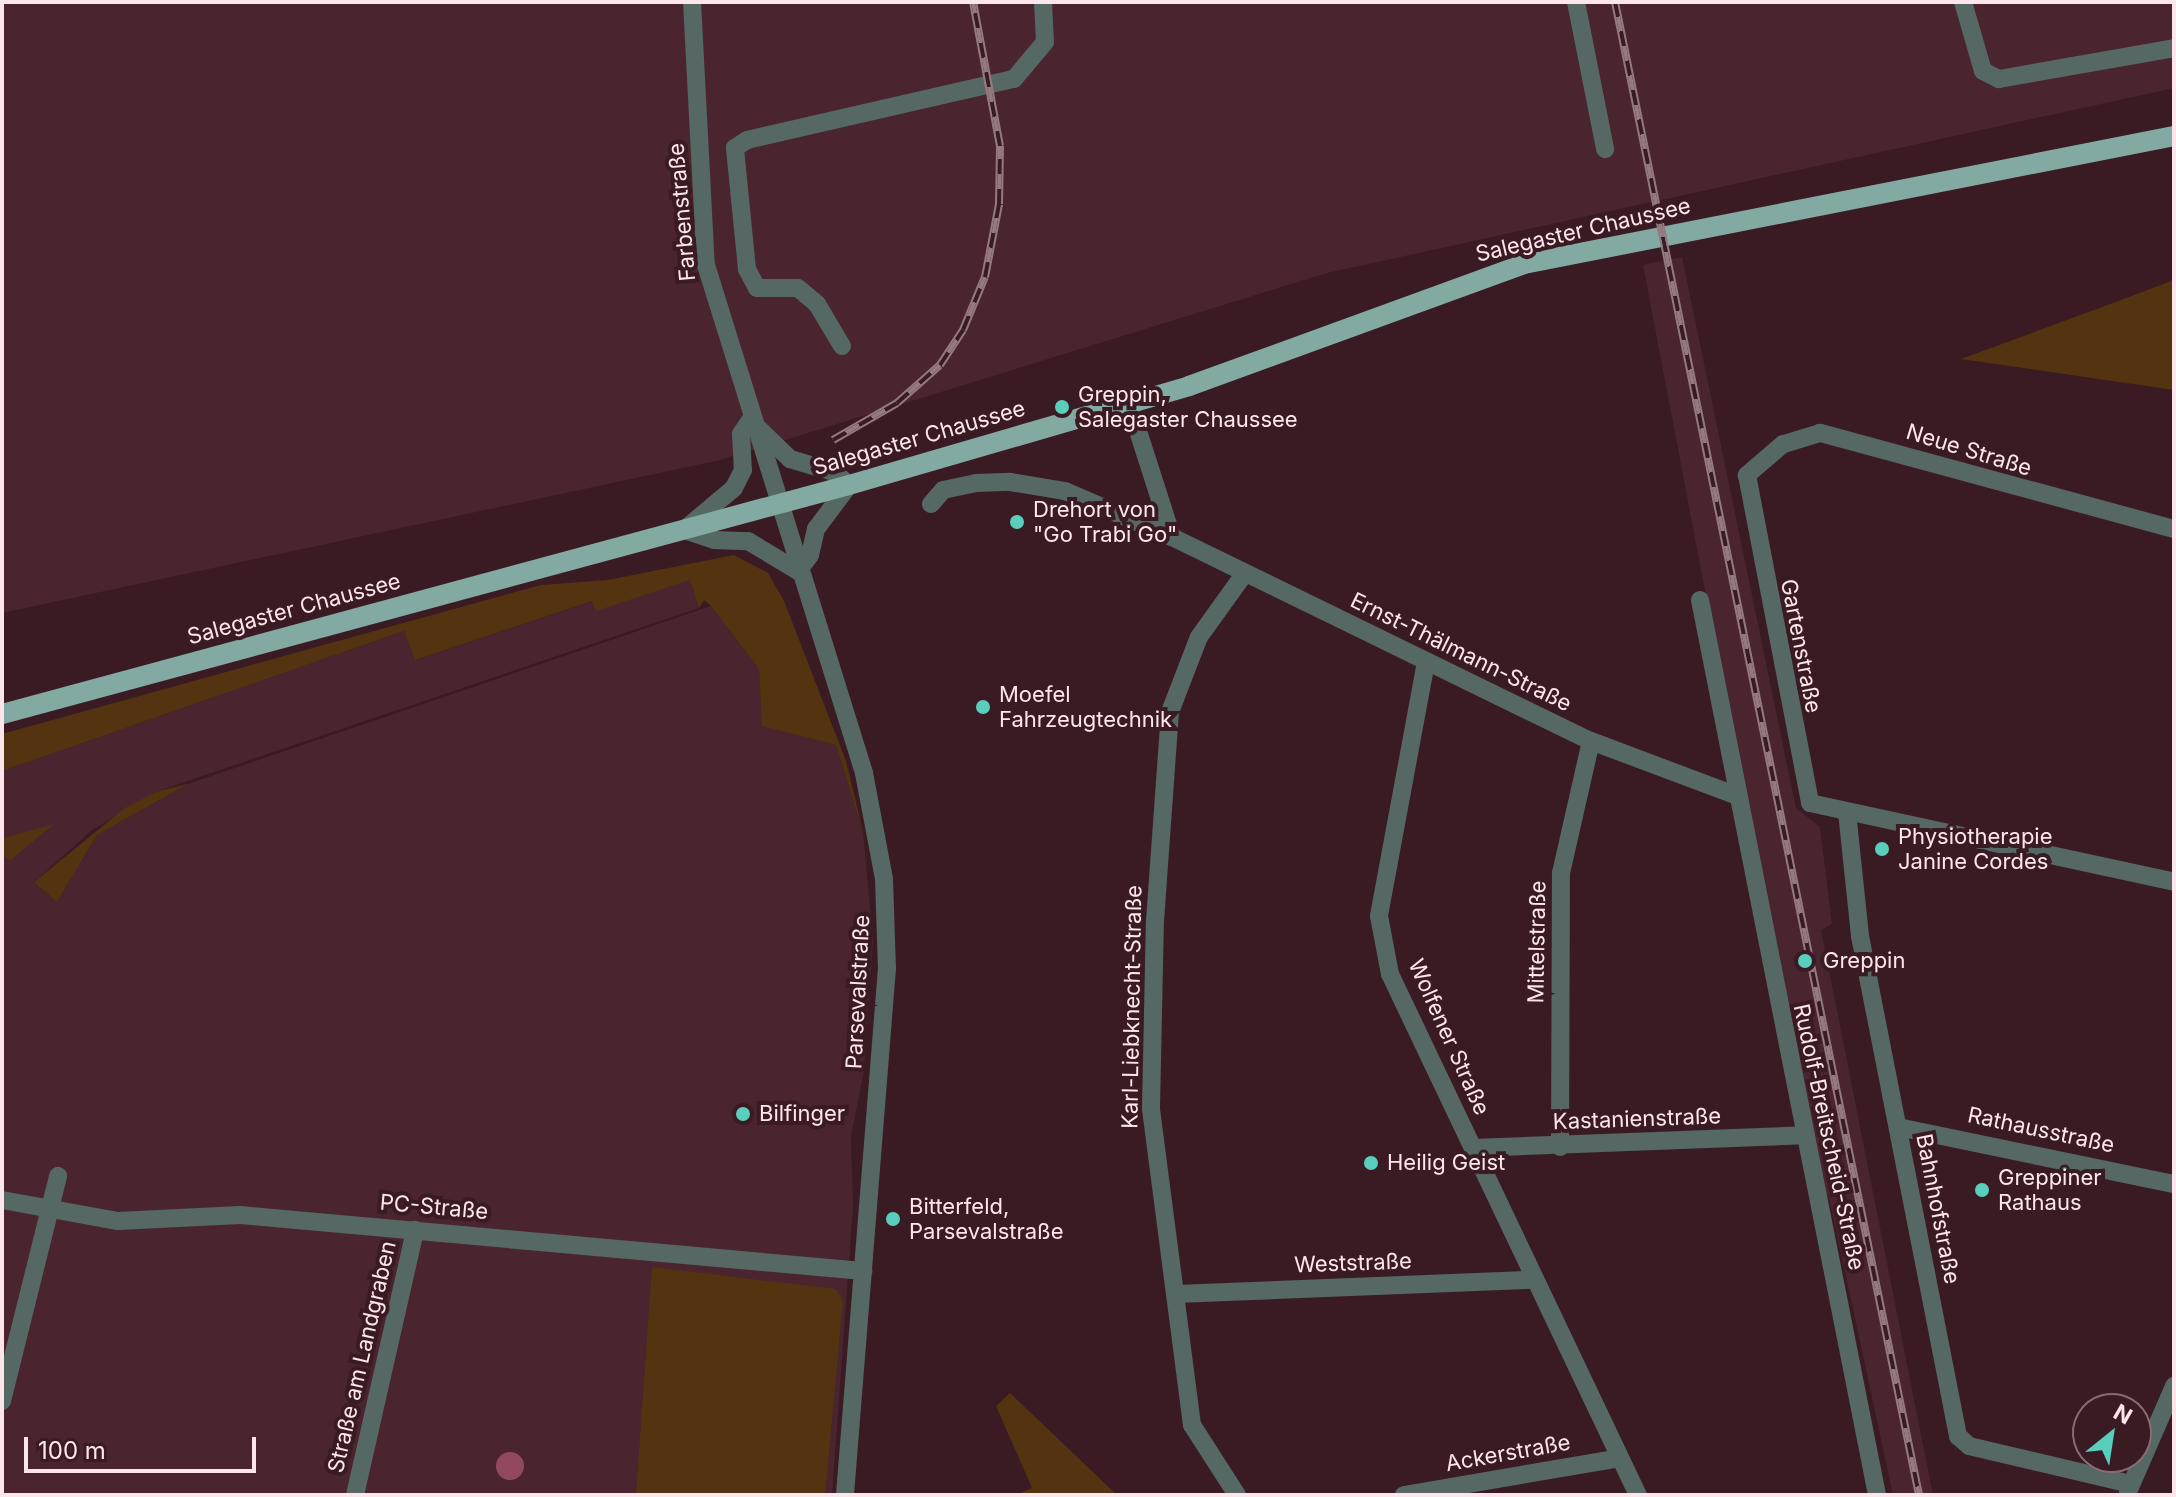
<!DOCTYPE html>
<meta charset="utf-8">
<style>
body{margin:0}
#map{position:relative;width:2176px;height:1497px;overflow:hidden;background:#3a1b24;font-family:Inter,sans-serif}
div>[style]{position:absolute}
.built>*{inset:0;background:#4a242f}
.green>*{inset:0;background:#543310}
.water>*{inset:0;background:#92485e}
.round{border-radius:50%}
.minor>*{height:18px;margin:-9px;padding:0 9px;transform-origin:9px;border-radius:9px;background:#556864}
.major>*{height:20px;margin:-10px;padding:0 10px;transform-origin:10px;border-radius:10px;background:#83a9a3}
.rail>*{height:8px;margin-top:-4px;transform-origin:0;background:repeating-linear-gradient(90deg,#3a1b24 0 15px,#947980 0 30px);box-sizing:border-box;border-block:2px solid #947980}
.dots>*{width:22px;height:22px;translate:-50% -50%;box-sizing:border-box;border:4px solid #3a1b24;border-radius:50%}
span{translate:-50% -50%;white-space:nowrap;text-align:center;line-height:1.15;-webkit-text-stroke:8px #3a1b24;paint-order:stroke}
.street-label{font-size:22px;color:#fce6eb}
.poi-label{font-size:22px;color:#fce6eb}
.left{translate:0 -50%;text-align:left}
.frame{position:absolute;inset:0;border:4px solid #fce6eb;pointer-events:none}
.north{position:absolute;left:2072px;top:1393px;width:80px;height:80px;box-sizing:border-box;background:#3a1b24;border:2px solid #886c74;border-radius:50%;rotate:30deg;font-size:22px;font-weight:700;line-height:32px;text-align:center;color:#fce6eb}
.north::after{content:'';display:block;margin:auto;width:28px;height:36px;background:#5acebd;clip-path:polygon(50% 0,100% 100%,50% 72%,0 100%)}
.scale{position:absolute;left:24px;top:1437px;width:232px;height:36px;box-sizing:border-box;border:4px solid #fce6eb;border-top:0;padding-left:10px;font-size:24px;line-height:28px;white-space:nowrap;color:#fce6eb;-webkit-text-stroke:6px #3a1b24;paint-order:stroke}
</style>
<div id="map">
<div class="built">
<div style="clip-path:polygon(2px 2px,2174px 2px,2174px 88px,1327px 273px,720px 460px,2px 613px)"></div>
<div style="clip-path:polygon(1682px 257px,1796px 808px,1820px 827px,1832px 924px,1821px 930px,1933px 1495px,1893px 1495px,1829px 1197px,1817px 1179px,1643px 265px)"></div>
<div style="clip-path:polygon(690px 580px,699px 608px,158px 791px,92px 830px,34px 882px,57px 902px,97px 835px,188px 784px,711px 606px,759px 669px,763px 726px,836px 745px,863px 832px,873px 940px,864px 1071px,851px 1136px,853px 1207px,832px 1495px,2px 1495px,2px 853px,11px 860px,52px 825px,2px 838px,2px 771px,404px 631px,415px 660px,593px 601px,596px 610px)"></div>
</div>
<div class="green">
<div style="clip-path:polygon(2174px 280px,2174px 390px,1961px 359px,2105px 306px)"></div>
<div style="clip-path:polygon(734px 555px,768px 573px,784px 601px,846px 761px,863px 832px,836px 745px,762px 726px,759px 669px,711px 606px,704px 600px,699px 608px,690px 580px,596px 611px,592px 601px,415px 660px,404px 631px,2px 771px,2px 734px,541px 585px,608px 580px)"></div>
<div style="clip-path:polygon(188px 784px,97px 835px,57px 902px,34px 882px,125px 808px,158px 791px)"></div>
<div style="clip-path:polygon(54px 824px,10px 861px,2px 853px,2px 838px)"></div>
<div style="clip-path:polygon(652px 1267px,836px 1289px,843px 1301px,825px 1495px,636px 1495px)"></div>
<div style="clip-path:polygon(1010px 1393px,1117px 1495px,1016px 1495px,1032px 1488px,996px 1406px)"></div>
</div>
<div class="water">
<div class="round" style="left:496px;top:1452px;width:28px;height:28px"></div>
</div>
<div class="minor">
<div style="left:692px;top:2px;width:263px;rotate:87deg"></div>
<div style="left:706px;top:265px;width:532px;rotate:72.72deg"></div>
<div style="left:864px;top:773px;width:108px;rotate:79.3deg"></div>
<div style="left:884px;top:879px;width:89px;rotate:88.1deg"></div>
<div style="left:887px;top:968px;width:529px;rotate:94.56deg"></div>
<div style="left:1576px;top:2px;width:150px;rotate:78.8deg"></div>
<div style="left:1963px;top:2px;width:72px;rotate:73.8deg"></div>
<div style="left:1983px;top:71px;width:18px;rotate:27deg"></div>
<div style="left:1999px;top:79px;width:178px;rotate:-10deg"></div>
<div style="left:842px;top:346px;width:49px;rotate:-120.8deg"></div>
<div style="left:817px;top:304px;width:25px;rotate:-140deg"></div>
<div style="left:798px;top:288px;width:41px;rotate:180deg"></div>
<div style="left:757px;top:288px;width:21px;rotate:-118deg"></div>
<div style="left:747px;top:269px;width:122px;rotate:-95.7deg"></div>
<div style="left:735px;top:148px;width:14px;rotate:-34deg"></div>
<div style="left:747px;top:140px;width:274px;rotate:-12.9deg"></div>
<div style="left:1014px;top:79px;width:48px;rotate:-50deg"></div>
<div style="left:1045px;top:42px;width:40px;rotate:-92.9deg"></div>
<div style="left:1129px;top:403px;width:141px;rotate:72.2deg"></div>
<div style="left:751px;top:419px;width:18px;rotate:124deg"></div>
<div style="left:741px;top:434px;width:36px;rotate:87deg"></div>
<div style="left:743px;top:470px;width:20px;rotate:117deg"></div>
<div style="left:734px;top:488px;width:65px;rotate:140deg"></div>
<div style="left:684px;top:530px;width:32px;rotate:18deg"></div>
<div style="left:714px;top:540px;width:34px;rotate:2deg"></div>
<div style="left:748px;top:541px;width:58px;rotate:31deg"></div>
<div style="left:758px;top:428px;width:45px;rotate:44.1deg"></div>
<div style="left:790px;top:459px;width:46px;rotate:16.5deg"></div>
<div style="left:834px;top:472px;width:20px;rotate:41deg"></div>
<div style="left:849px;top:485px;width:55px;rotate:126.9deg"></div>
<div style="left:816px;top:529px;width:27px;rotate:103deg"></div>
<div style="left:810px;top:555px;width:20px;rotate:127deg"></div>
<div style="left:931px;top:504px;width:18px;rotate:-49deg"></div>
<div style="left:943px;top:490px;width:34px;rotate:-12deg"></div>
<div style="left:976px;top:483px;width:34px;rotate:-2deg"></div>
<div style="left:1010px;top:482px;width:56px;rotate:9.3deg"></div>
<div style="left:1065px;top:491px;width:116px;rotate:23.3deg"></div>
<div style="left:1172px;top:537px;width:466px;rotate:26deg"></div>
<div style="left:1591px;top:741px;width:154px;rotate:20.6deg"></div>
<div style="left:2174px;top:529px;width:367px;rotate:-164.8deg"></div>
<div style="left:1820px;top:433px;width:39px;rotate:163deg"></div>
<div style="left:1783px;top:444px;width:48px;rotate:139.3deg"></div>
<div style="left:1747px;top:475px;width:334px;rotate:79.1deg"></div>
<div style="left:1810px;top:803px;width:372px;rotate:12.2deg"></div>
<div style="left:1700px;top:600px;width:912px;rotate:78.81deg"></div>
<div style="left:1426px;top:662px;width:258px;rotate:100.5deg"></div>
<div style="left:1379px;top:916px;width:59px;rotate:79.3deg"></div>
<div style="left:1390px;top:974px;width:577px;rotate:64.55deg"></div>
<div style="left:1847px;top:812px;width:125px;rotate:84deg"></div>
<div style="left:1860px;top:936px;width:510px;rotate:78.91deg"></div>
<div style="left:1958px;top:1436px;width:15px;rotate:42deg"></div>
<div style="left:1969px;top:1446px;width:166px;rotate:13.2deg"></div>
<div style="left:1898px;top:1127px;width:282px;rotate:11.7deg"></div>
<div style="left:1560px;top:1147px;width:274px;rotate:-89.8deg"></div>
<div style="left:1561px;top:873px;width:135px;rotate:-77.2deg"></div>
<div style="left:1473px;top:1148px;width:331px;rotate:-2.2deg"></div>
<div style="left:2px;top:1200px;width:118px;rotate:10.3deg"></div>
<div style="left:118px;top:1221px;width:122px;rotate:-2.8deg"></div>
<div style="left:240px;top:1215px;width:626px;rotate:5.14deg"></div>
<div style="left:1176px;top:1294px;width:356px;rotate:-2.3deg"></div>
<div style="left:2px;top:1401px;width:232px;rotate:-76deg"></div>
<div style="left:2128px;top:1492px;width:116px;rotate:-66.5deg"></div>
<div style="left:355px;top:1495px;width:272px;rotate:-77.2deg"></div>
<div style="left:1237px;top:1495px;width:83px;rotate:-122.7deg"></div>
<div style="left:1192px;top:1425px;width:320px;rotate:-97.4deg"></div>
<div style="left:1151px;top:1108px;width:187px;rotate:-88.8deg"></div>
<div style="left:1155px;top:921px;width:210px;rotate:-85.9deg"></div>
<div style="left:1170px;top:712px;width:80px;rotate:-68.9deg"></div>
<div style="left:1199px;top:637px;width:79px;rotate:-54.3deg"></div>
<div style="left:1404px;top:1495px;width:219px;rotate:-9.7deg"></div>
</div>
<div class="major">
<div style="left:2px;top:714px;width:877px;rotate:-15.13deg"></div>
<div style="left:849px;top:485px;width:354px;rotate:-16.2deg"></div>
<div style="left:1189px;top:386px;width:357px;rotate:-20deg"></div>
<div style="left:1524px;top:264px;width:662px;rotate:-11.14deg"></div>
</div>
<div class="rail">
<div style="left:1615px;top:2px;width:1524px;rotate:78.49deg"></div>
<div style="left:833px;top:440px;width:74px;rotate:-30deg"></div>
<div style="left:897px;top:403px;width:57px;rotate:-41.5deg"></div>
<div style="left:940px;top:365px;width:42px;rotate:-56.7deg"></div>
<div style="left:963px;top:330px;width:57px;rotate:-67.5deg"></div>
<div style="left:985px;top:277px;width:74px;rotate:-79.1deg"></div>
<div style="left:999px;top:204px;width:58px;rotate:-89deg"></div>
<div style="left:1000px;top:146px;width:147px;rotate:-100.6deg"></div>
</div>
<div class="dots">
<div style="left:1062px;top:407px;background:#5acebd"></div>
<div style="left:1017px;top:522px;background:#5acebd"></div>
<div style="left:983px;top:707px;background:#5acebd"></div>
<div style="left:1882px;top:849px;background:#5acebd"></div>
<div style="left:1805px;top:961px;background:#5acebd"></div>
<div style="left:743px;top:1114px;background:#5acebd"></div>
<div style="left:1371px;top:1163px;background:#5acebd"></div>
<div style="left:1982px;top:1190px;background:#5acebd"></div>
<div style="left:893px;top:1219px;background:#5acebd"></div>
</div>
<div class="street-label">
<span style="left:682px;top:212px;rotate:-95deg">Farbenstraße</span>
<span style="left:1583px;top:230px;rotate:-13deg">Salegaster Chaussee</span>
<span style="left:919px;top:438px;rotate:-16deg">Salegaster Chaussee</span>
<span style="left:1969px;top:450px;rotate:17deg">Neue Straße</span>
<span style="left:294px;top:609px;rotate:-15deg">Salegaster Chaussee</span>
<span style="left:1801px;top:646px;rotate:79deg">Gartenstraße</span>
<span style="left:1461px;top:652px;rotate:26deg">Ernst-Thälmann-Straße</span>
<span style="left:1537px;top:942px;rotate:-89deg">Mittelstraße</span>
<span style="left:858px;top:992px;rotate:-87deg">Parsevalstraße</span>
<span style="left:1132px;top:1007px;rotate:-89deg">Karl-Liebknecht-Straße</span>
<span style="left:1449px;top:1037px;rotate:66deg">Wolfener Straße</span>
<span style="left:1637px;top:1119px;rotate:-2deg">Kastanienstraße</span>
<span style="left:2041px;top:1130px;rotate:12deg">Rathausstraße</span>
<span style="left:1829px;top:1137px;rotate:78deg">Rudolf-Breitscheid-Straße</span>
<span style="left:434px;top:1207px;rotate:5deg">PC-Straße</span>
<span style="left:1938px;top:1209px;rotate:79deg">Bahnhofstraße</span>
<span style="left:1353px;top:1263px;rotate:-2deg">Weststraße</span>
<span style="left:362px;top:1357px;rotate:-77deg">Straße am Landgraben</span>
<span style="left:1508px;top:1453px;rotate:-10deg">Ackerstraße</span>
</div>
<div class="poi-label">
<span class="left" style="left:1078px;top:407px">Greppin,<br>Salegaster Chaussee</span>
<span class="left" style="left:1033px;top:522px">Drehort von<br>"Go Trabi Go"</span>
<span class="left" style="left:999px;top:707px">Moefel<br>Fahrzeugtechnik</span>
<span class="left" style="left:1898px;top:849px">Physiotherapie<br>Janine Cordes</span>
<span class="left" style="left:1823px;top:961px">Greppin</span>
<span class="left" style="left:759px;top:1114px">Bilfinger</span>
<span class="left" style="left:1387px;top:1163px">Heilig Geist</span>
<span class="left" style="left:1998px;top:1190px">Greppiner<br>Rathaus</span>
<span class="left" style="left:909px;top:1219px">Bitterfeld,<br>Parsevalstraße</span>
</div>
<div class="frame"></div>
<div class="north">N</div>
<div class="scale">100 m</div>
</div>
